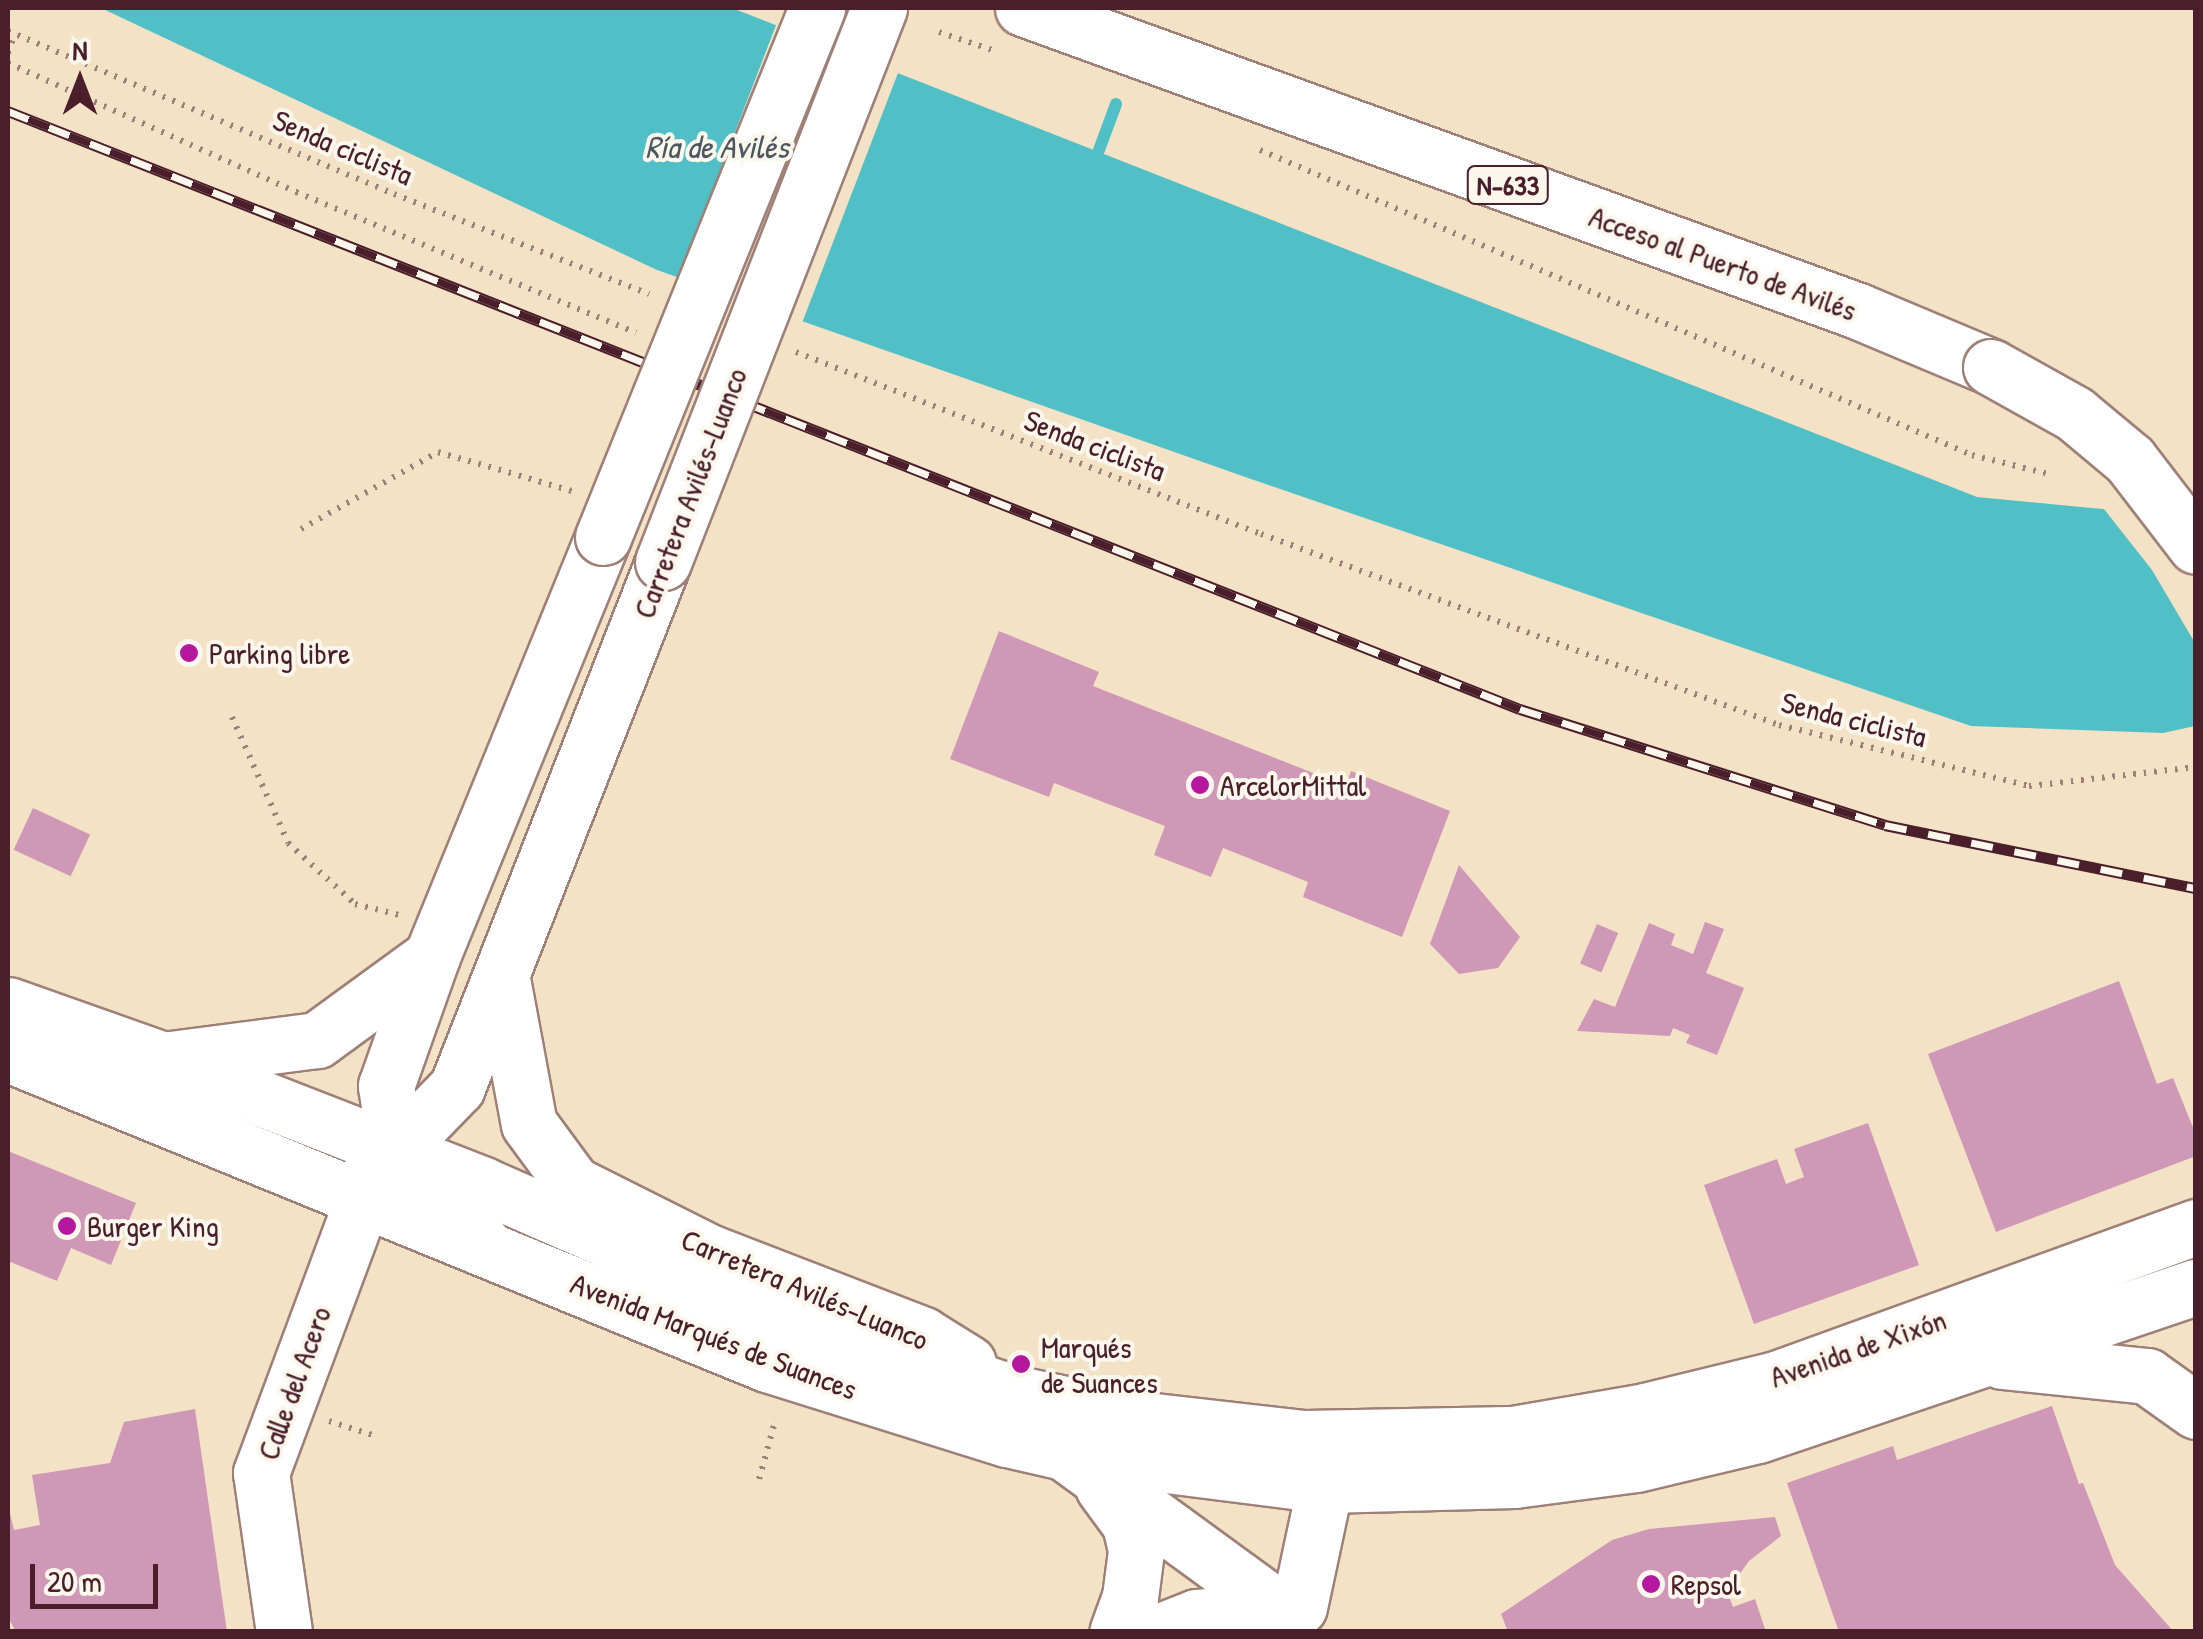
<!DOCTYPE html>
<meta charset="utf-8">
<style>
body{margin:0}
#map{position:relative;width:2203px;height:1639px;overflow:hidden;background:#f3e2c6;font-family:"Patrick Hand",sans-serif}
div>[style]{position:absolute}
.water>*{inset:0;background:#50bfc6}
.pier>*{inset:0;background:#f3e2c6;transform-origin:0 0}
.stream>*{height:12px;margin:-6px;padding:0 6px;transform-origin:6px;border-radius:6px;background:#50bfc6}
.building>*{inset:0;background:#d098b7;transform-origin:0 0}
.path>*{height:6px;margin-top:-3px;transform-origin:0;background:repeating-linear-gradient(90deg,#9e8078 0 2.5px,transparent 0 10.5px)}
.roads{filter:drop-shadow(2px 0 #9e8078) drop-shadow(-2px 0 #9e8078) drop-shadow(0 2px #9e8078) drop-shadow(0 -2px #9e8078)}
.minor>*{height:55px;margin:-27.5px;padding:0 27.5px;transform-origin:27.5px;border-radius:27.5px;background:#fff}
.major>*{height:55px;margin:-27.5px;padding:0 27.5px;transform-origin:27.5px;border-radius:27.5px;background:#fff}
.highway>*{height:55px;margin:-27.5px;padding:0 27.5px;transform-origin:27.5px;border-radius:27.5px;background:#fff}
.rail>*{height:11px;margin-top:-5.5px;transform-origin:0;background:repeating-linear-gradient(90deg,#fbf7ec 0 22px,#4a1f2b 0 44px);box-sizing:border-box;border-block:2px solid #4a1f2b}
.bridges{filter:drop-shadow(2px 0 #9e8078) drop-shadow(-2px 0 #9e8078) drop-shadow(0 2px #9e8078) drop-shadow(0 -2px #9e8078)}
.major-bridge>*{height:55px;margin:-27.5px;padding:0 27.5px;transform-origin:27.5px;border-radius:27.5px;background:#fff}
.highway-bridge>*{height:55px;margin:-27.5px;padding:0 27.5px;transform-origin:27.5px;border-radius:27.5px;background:#fff}
.dots>*{width:28px;height:28px;translate:-50% -50%;box-sizing:border-box;border:5px solid #fbf7ec;border-radius:50%}
span{translate:-50% -50%;white-space:nowrap;text-align:center;line-height:1.15;-webkit-text-stroke:8px #fbf7ec;paint-order:stroke}
.shield-label span{padding:2px 8px;background:#fbf7ec;border:2px solid;border-radius:8px;-webkit-text-stroke-width:0}
.shield-label{font-size:28px;color:#4a1f2b;font-weight:700}
.street-label{font-size:30px;color:#4a1f2b}
.poi-label{font-size:30px;color:#4a1f2b}
.left{translate:0 -50%;text-align:left}
.water-label{font-size:32px;color:#4c5761;font-style:italic}
.frame{position:absolute;inset:0;border:10px solid #4a1f2b;pointer-events:none}
.north{position:absolute;left:30px;top:30px;width:100px;height:100px;-webkit-text-stroke:8px #fbf7ec;paint-order:stroke;rotate:0deg;font-size:28px;font-weight:700;line-height:40px;text-align:center;color:#4a1f2b}
.north::after{content:'';display:block;margin:auto;width:35px;height:45px;background:#4a1f2b;clip-path:polygon(50% 0,100% 100%,50% 72%,0 100%)}
.scale{position:absolute;left:30px;top:1564px;width:128px;height:45px;box-sizing:border-box;border:5px solid #4a1f2b;border-top:0;padding-left:12px;font-size:30px;line-height:35px;white-space:nowrap;color:#4a1f2b;-webkit-text-stroke:8px #fbf7ec;paint-order:stroke}
</style>
<div id="map">
<div class="water">
<div style="clip-path:polygon(101px 8px,732px 8px,1977px 497px,2123px 511px,2195px 507px,2195px 726px,2163px 733px,1971px 726px,1251px 479px,657px 270px)"></div>
</div>
<div class="pier">
<div style="left:778px;top:20px;width:131px;height:281px;rotate:21deg"></div>
<div style="clip-path:polygon(2196px 502px,2195px 643px,2152px 570px,2100px 504px)"></div>
</div>
<div class="stream">
<div style="left:1099px;top:150px;width:49px;rotate:-69.7deg"></div>
</div>
<div class="building">
<div style="clip-path:polygon(999px 631px,1099px 672px,1093px 686px,1346px 786px,1351px 771px,1450px 811px,1402px 937px,1303px 897px,1308px 882px,1223px 848px,1211px 877px,1154px 855px,1165px 826px,1054px 783px,1049px 797px,950px 759px)"></div>
<div style="left:33px;top:808px;width:63px;height:46px;rotate:25deg"></div>
<div style="clip-path:polygon(1459px 865px,1520px 937px,1498px 968px,1459px 974px,1430px 944px)"></div>
<div style="clip-path:polygon(1705px 922px,1724px 929px,1706px 973px,1744px 988px,1717px 1055px,1686px 1043px,1690px 1035px,1673px 1028px,1670px 1036px,1577px 1031px,1594px 999px,1615px 1007px,1649px 923px,1675px 934px,1671px 945px,1693px 954px)"></div>
<div style="left:1597px;top:924px;width:23px;height:43px;rotate:23deg"></div>
<div style="clip-path:polygon(2119px 981px,2157px 1084px,2173px 1078px,2196px 1135px,2196px 1156px,1996px 1232px,1928px 1054px)"></div>
<div style="clip-path:polygon(1868px 1123px,1919px 1265px,1754px 1324px,1704px 1185px,1777px 1159px,1786px 1184px,1804px 1177px,1794px 1149px)"></div>
<div style="clip-path:polygon(8px 1151px,136px 1203px,111px 1265px,71px 1248px,57px 1281px,8px 1261px)"></div>
<div style="clip-path:polygon(2052px 1406px,2079px 1484px,2083px 1483px,2115px 1565px,2174px 1632px,1839px 1632px,1787px 1483px,1893px 1446px,1897px 1460px)"></div>
<div style="clip-path:polygon(195px 1409px,227px 1632px,16px 1632px,8px 1617px,8px 1505px,14px 1530px,40px 1525px,32px 1475px,110px 1463px,124px 1422px)"></div>
<div style="clip-path:polygon(1775px 1517px,1781px 1536px,1749px 1561px,1727px 1591px,1733px 1607px,1755px 1599px,1766px 1632px,1508px 1632px,1501px 1614px,1612px 1540px,1649px 1529px)"></div>
</div>
<div class="path">
<div style="left:8px;top:31px;width:419px;rotate:22.9deg"></div>
<div style="left:394px;top:194px;width:274px;rotate:21.4deg"></div>
<div style="left:939px;top:32px;width:59px;rotate:18.7deg"></div>
<div style="left:8px;top:53px;width:21px;rotate:-71deg"></div>
<div style="left:8px;top:63px;width:316px;rotate:24.1deg"></div>
<div style="left:296px;top:192px;width:368px;rotate:22.5deg"></div>
<div style="left:1260px;top:150px;width:775px;rotate:23.19deg"></div>
<div style="left:1972px;top:455px;width:83px;rotate:13.9deg"></div>
<div style="left:796px;top:352px;width:499px;rotate:21.4deg"></div>
<div style="left:1261px;top:534px;width:552px;rotate:20.24deg"></div>
<div style="left:1779px;top:725px;width:257px;rotate:13.7deg"></div>
<div style="left:2029px;top:786px;width:168px;rotate:-6.5deg"></div>
<div style="left:301px;top:529px;width:157px;rotate:-29.3deg"></div>
<div style="left:438px;top:452px;width:140px;rotate:16.2deg"></div>
<div style="left:232px;top:717px;width:138px;rotate:66deg"></div>
<div style="left:288px;top:843px;width:91px;rotate:42.3deg"></div>
<div style="left:355px;top:904px;width:45px;rotate:14deg"></div>
<div style="left:329px;top:1421px;width:49px;rotate:17.7deg"></div>
<div style="left:759px;top:1479px;width:63px;rotate:-74.4deg"></div>
</div>
<div class="roads">
<div class="minor">
<div style="left:1064px;top:1452px;width:266px;rotate:36.1deg"></div>
<div style="left:1103px;top:1487px;width:46px;rotate:53.9deg"></div>
<div style="left:1130px;top:1524px;width:28px;rotate:77deg"></div>
<div style="left:1136px;top:1551px;width:46px;rotate:97.4deg"></div>
<div style="left:1130px;top:1597px;width:37px;rotate:110deg"></div>
<div style="left:284px;top:1632px;width:161px;rotate:-98.2deg"></div>
<div style="left:261px;top:1473px;width:293px;rotate:-69.6deg"></div>
<div style="left:1158px;top:1632px;width:41px;rotate:-21.5deg"></div>
<div style="left:1196px;top:1617px;width:103px;rotate:-5.5deg"></div>
<div style="left:1299px;top:1607px;width:125px;rotate:-78deg"></div>
</div>
<div class="major">
<div style="left:502px;top:979px;width:147px;rotate:79.5deg"></div>
<div style="left:529px;top:1124px;width:74px;rotate:53.7deg"></div>
<div style="left:573px;top:1184px;width:154px;rotate:26.6deg"></div>
<div style="left:711px;top:1253px;width:227px;rotate:21.1deg"></div>
<div style="left:923px;top:1335px;width:53px;rotate:31.9deg"></div>
<div style="left:163px;top:1060px;width:155px;rotate:-7.4deg"></div>
<div style="left:317px;top:1040px;width:142px;rotate:-36.1deg"></div>
<div style="left:371px;top:1152px;width:25px;rotate:-5deg"></div>
<div style="left:396px;top:1150px;width:88px;rotate:-45.9deg"></div>
<div style="left:457px;top:1087px;width:564px;rotate:-68.58deg"></div>
<div style="left:485px;top:1246px;width:131px;rotate:-132.8deg"></div>
<div style="left:396px;top:1150px;width:65px;rotate:-98.9deg"></div>
<div style="left:386px;top:1086px;width:138px;rotate:-70.5deg"></div>
<div style="left:432px;top:956px;width:453px;rotate:-67.8deg"></div>
</div>
<div class="highway">
<div style="left:1023px;top:8px;width:888px;rotate:19.94deg"></div>
<div style="left:1858px;top:311px;width:144px;rotate:22.8deg"></div>
<div style="left:8px;top:1005px;width:164px;rotate:19.5deg"></div>
<div style="left:163px;top:1060px;width:344px;rotate:21.3deg"></div>
<div style="left:483px;top:1185px;width:329px;rotate:23.7deg"></div>
<div style="left:784px;top:1317px;width:245px;rotate:18.3deg"></div>
<div style="left:1017px;top:1394px;width:123px;rotate:11.8deg"></div>
<div style="left:1137px;top:1419px;width:168px;rotate:6.5deg"></div>
<div style="left:1304px;top:1438px;width:208px;rotate:-1.1deg"></div>
<div style="left:1512px;top:1434px;width:135px;rotate:-9.8deg"></div>
<div style="left:1645px;top:1411px;width:135px;rotate:-13.7deg"></div>
<div style="left:1776px;top:1379px;width:447px;rotate:-19.9deg"></div>
<div style="left:8px;top:1054px;width:820px;rotate:22.22deg"></div>
<div style="left:767px;top:1364px;width:251px;rotate:17.4deg"></div>
<div style="left:1007px;top:1439px;width:58px;rotate:12.8deg"></div>
<div style="left:1064px;top:1452px;width:263px;rotate:7.2deg"></div>
<div style="left:1325px;top:1485px;width:189px;rotate:-1.5deg"></div>
<div style="left:1514px;top:1480px;width:123px;rotate:-7.5deg"></div>
<div style="left:1636px;top:1464px;width:125px;rotate:-13.4deg"></div>
<div style="left:1758px;top:1435px;width:462px;rotate:-18.7deg"></div>
<div style="left:2002px;top:1361px;width:146px;rotate:5.9deg"></div>
<div style="left:2147px;top:1376px;width:60px;rotate:35.5deg"></div>
</div>
</div>
<div class="rail">
<div style="left:8px;top:111px;width:1626px;rotate:21.58deg"></div>
<div style="left:1520px;top:709px;width:383px;rotate:17.6deg"></div>
<div style="left:1885px;top:825px;width:317px;rotate:11.5deg"></div>
</div>
<div class="bridges">
<div class="major-bridge">
<div style="left:603px;top:537px;width:571px;rotate:-67.97deg"></div>
<div style="left:663px;top:562px;width:595px;rotate:-68.7deg"></div>
</div>
<div class="highway-bridge">
<div style="left:1991px;top:367px;width:96px;rotate:29.2deg"></div>
<div style="left:2075px;top:414px;width:72px;rotate:39.9deg"></div>
<div style="left:2130px;top:460px;width:108px;rotate:52.5deg"></div>
</div>
</div>
<div class="dots">
<div style="left:189px;top:653px;background:#b5179e"></div>
<div style="left:1200px;top:785px;background:#b5179e"></div>
<div style="left:67px;top:1226px;background:#b5179e"></div>
<div style="left:1021px;top:1364px;background:#b5179e"></div>
<div style="left:1651px;top:1584px;background:#b5179e"></div>
</div>
<div class="shield-label">
<span style="left:1508px;top:185px">N-633</span>
</div>
<div class="street-label">
<span style="left:343px;top:147px;rotate:23deg">Senda ciclista</span>
<span style="left:1723px;top:263px;rotate:20deg">Acceso al Puerto de Avilés</span>
<span style="left:1095px;top:445px;rotate:21deg">Senda ciclista</span>
<span style="left:690px;top:493px;rotate:-69deg">Carretera Avilés-Luanco</span>
<span style="left:1854px;top:719px;rotate:14deg">Senda ciclista</span>
<span style="left:805px;top:1289px;rotate:23deg">Carretera Avilés-Luanco</span>
<span style="left:714px;top:1336px;rotate:21deg">Avenida Marqués de Suances</span>
<span style="left:1858px;top:1348px;rotate:-19deg">Avenida de Xixón</span>
<span style="left:294px;top:1383px;rotate:-70deg">Calle del Acero</span>
</div>
<div class="poi-label">
<span class="left" style="left:209px;top:653px">Parking libre</span>
<span class="left" style="left:1220px;top:785px">ArcelorMittal</span>
<span class="left" style="left:87px;top:1226px">Burger King</span>
<span class="left" style="left:1041px;top:1364px">Marqués<br>de Suances</span>
<span class="left" style="left:1671px;top:1584px">Repsol</span>
</div>
<div class="water-label">
<span style="left:717px;top:147px">Ría de Avilés</span>
</div>
<div class="frame"></div>
<div class="north">N</div>
<div class="scale">20 m</div>
</div>
